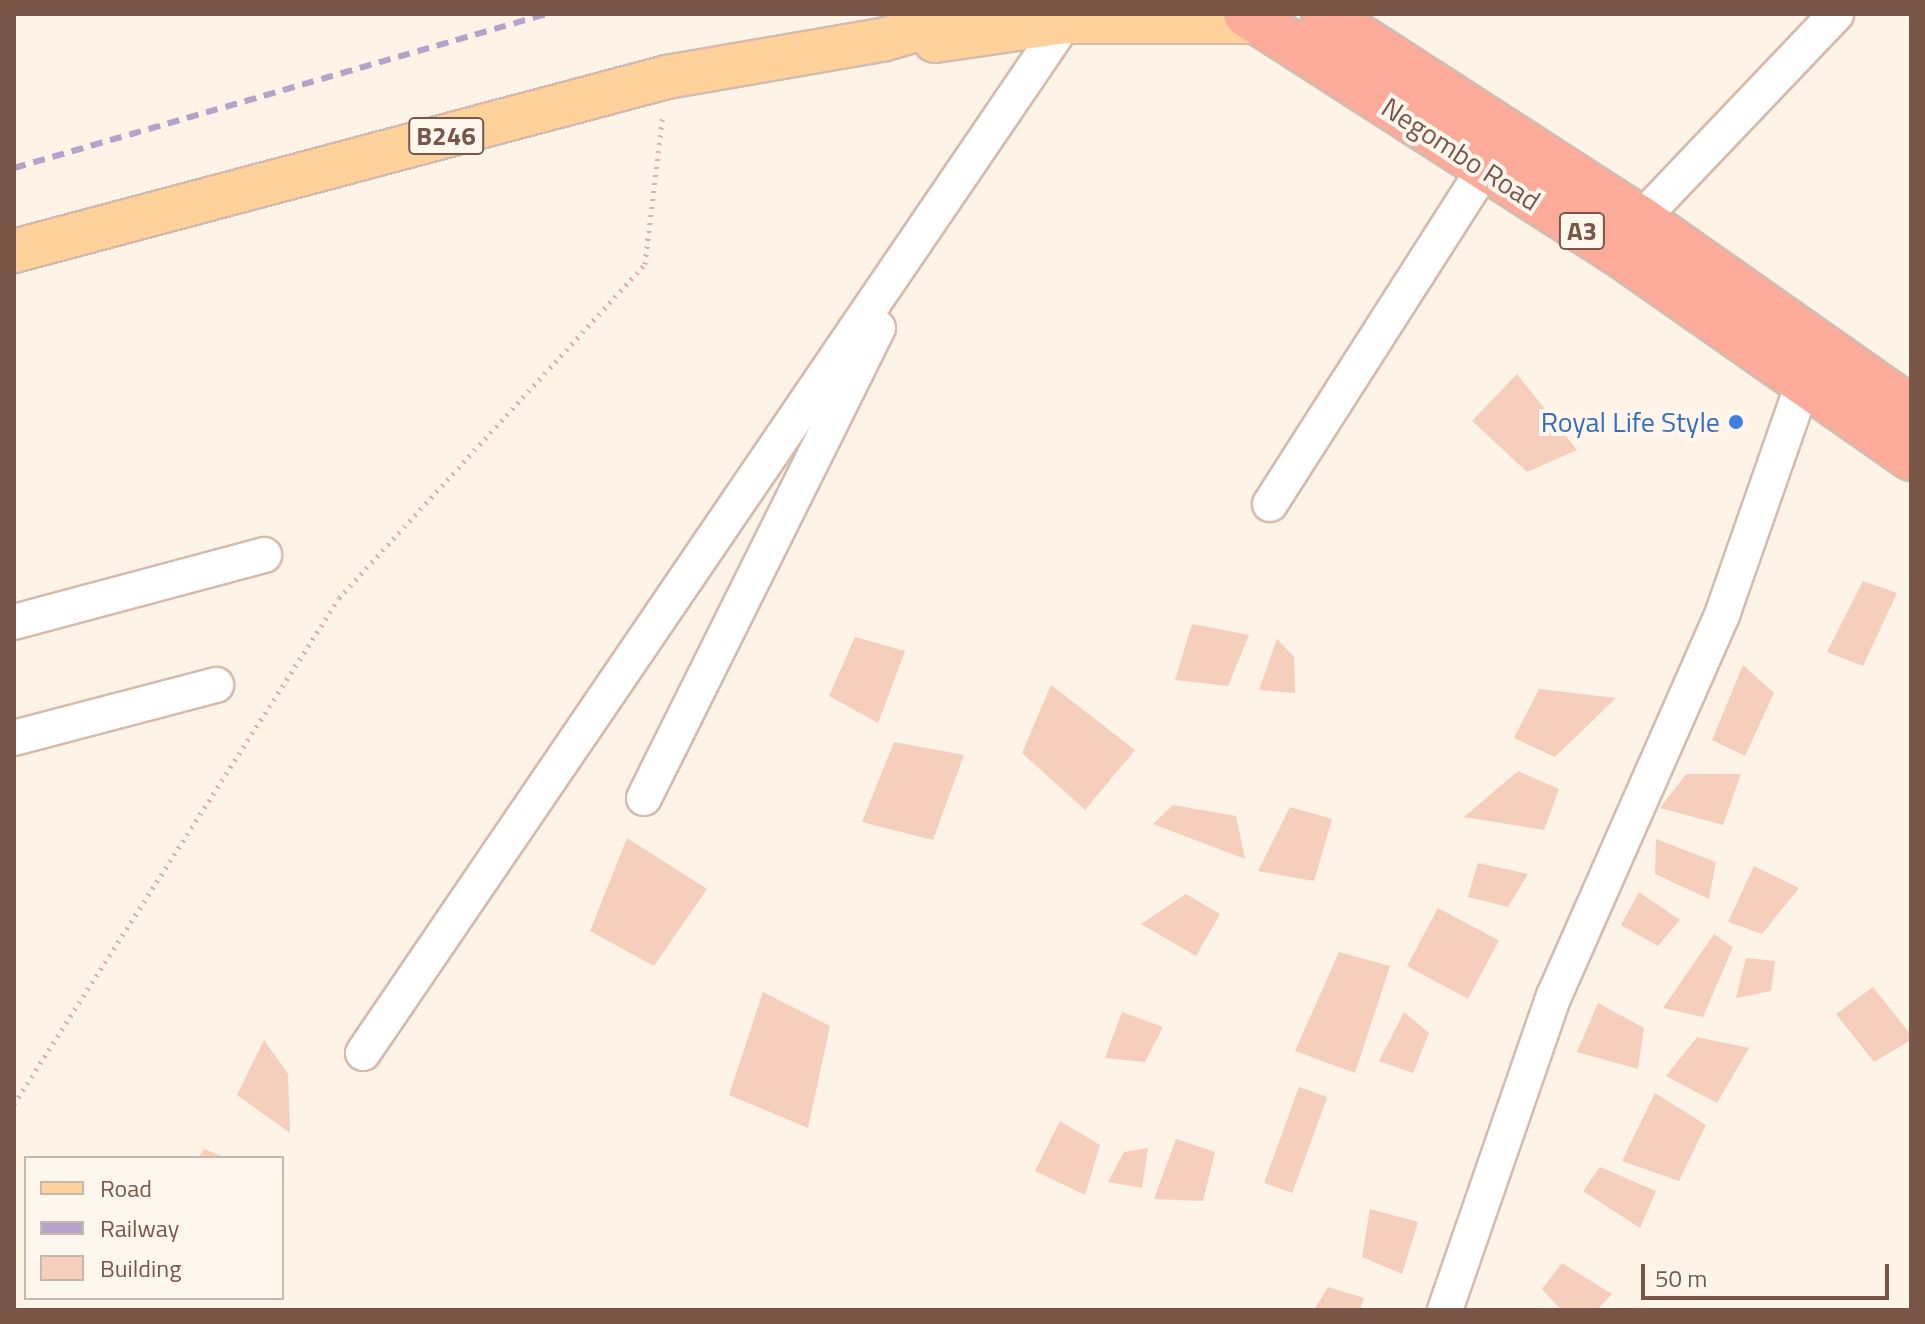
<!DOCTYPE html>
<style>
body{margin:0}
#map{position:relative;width:1925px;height:1324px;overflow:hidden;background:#fef3e7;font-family:"Titillium Web",sans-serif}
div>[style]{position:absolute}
.building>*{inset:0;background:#f5cebc;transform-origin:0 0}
.path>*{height:5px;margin-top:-2.5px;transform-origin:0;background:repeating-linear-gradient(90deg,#dbb19f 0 2px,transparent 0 8px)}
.roads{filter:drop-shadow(2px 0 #d4bbae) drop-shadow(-2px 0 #d4bbae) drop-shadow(0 2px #d4bbae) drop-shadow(0 -2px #d4bbae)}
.minor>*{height:34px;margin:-17px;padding:0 17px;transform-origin:17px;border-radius:17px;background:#fff}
.major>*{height:42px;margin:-21px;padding:0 21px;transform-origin:21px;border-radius:21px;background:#ffd29c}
.highway>*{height:44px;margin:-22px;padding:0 22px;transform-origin:22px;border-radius:22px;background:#fcab9a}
.rail>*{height:6px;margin-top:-3px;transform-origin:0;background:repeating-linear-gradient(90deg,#b5a3c9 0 12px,transparent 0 20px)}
.dots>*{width:22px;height:22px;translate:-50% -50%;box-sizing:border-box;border:4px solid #fff7ee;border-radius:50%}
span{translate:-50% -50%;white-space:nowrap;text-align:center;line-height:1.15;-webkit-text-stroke:8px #fff7ee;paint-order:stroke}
.shield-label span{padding:2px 6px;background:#fff7ee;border:2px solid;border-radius:6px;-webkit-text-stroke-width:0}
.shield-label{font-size:26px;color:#7a5649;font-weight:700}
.street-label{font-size:28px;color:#7a5649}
.shop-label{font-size:28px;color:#366cbe}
.right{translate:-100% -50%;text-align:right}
.frame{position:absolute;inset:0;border:16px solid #7a5649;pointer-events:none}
.legend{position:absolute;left:24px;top:1156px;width:260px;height:144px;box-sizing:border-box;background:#fff7ee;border:2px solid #cab7ac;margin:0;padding:10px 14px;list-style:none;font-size:24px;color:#7a5649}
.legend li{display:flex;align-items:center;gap:16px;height:40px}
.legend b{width:40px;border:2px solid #cab7ac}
.scale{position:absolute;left:1641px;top:1264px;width:248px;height:36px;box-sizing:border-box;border:4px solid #7a5649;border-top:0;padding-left:10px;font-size:24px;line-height:28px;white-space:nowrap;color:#7a5649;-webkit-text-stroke:6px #fff7ee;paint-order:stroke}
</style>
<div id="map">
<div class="building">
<div style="clip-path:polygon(1517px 374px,1577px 450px,1527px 472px,1472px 421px)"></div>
<div style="clip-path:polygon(1863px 581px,1897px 593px,1863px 666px,1827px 652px)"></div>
<div style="clip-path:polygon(1192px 624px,1249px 635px,1228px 686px,1175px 680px)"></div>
<div style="clip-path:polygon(855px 637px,905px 651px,878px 723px,829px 696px)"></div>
<div style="clip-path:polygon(1277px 639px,1294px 657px,1295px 693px,1259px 690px)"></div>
<div style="clip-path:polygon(1743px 665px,1774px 693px,1745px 756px,1712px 740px)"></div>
<div style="clip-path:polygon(1051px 685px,1135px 750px,1085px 810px,1022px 753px)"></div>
<div style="clip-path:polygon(1539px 689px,1616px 698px,1555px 757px,1514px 738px)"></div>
<div style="clip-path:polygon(894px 742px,964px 755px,933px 840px,862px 822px)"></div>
<div style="clip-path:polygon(1518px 771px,1559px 789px,1544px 830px,1464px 817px)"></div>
<div style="clip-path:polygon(1686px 774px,1741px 774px,1723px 825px,1660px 808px)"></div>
<div style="clip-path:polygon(1173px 805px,1236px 816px,1245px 859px,1153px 824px)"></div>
<div style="clip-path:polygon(1290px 807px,1332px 819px,1314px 881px,1258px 871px)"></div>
<div style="clip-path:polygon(627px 838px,707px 889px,654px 966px,590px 931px)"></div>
<div style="clip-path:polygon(1656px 839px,1716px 862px,1709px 899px,1655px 874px)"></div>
<div style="clip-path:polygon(1478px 863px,1528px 874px,1508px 907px,1468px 897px)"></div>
<div style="clip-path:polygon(1754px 866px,1799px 888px,1762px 934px,1728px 922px)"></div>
<div style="clip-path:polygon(1639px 892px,1680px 920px,1658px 946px,1621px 925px)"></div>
<div style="clip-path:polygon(1186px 894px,1220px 914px,1196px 956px,1141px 924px)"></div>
<div style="left:1438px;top:908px;width:69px;height:66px;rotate:28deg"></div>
<div style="clip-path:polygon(1714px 934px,1733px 947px,1703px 1017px,1663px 1008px)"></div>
<div style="clip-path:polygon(1339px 952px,1390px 966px,1355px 1073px,1295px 1051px)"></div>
<div style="clip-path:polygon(1746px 958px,1775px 961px,1771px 991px,1736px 998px)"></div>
<div style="clip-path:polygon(1873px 987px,1911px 1035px,1911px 1040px,1874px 1062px,1836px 1014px)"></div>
<div style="clip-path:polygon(763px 992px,830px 1026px,808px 1128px,729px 1095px)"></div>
<div style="clip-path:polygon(1598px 1003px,1644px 1028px,1638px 1069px,1577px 1052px)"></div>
<div style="clip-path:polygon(1122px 1012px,1163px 1027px,1145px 1062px,1105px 1058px)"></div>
<div style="clip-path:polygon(1404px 1012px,1429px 1033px,1413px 1073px,1379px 1061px)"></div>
<div style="clip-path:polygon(1697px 1037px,1749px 1048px,1717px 1103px,1666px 1076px)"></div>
<div style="clip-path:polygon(264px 1040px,288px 1074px,290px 1133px,237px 1095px)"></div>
<div style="left:1299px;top:1087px;width:30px;height:102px;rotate:20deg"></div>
<div style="clip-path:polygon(1655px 1093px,1706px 1125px,1679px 1181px,1622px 1161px)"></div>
<div style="clip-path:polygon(1060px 1121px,1100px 1145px,1085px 1195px,1035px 1171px)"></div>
<div style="clip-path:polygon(1176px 1139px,1215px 1152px,1203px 1201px,1154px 1199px)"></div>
<div style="clip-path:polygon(1148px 1148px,1142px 1188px,1108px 1182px,1124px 1152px)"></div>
<div style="clip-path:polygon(204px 1149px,227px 1158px,198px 1158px)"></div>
<div style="clip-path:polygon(1600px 1167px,1656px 1191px,1640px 1228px,1583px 1191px)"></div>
<div style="clip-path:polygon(1370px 1209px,1418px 1222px,1402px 1274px,1362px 1257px)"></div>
<div style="clip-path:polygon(1562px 1263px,1612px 1294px,1597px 1310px,1561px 1310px,1542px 1289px)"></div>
<div style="clip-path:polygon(1328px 1287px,1364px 1298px,1360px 1310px,1314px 1310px)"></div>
</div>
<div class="path">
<div style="left:14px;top:1104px;width:601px;rotate:-57.29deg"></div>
<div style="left:339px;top:598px;width:453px;rotate:-47.5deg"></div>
<div style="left:645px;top:264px;width:151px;rotate:-83.2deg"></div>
</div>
<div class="roads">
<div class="minor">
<div style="left:1641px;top:219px;width:283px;rotate:-46.4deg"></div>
<div style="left:1270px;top:504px;width:395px;rotate:-57.4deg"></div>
<div style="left:14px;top:622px;width:259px;rotate:-15deg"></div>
<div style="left:14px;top:738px;width:209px;rotate:-14.7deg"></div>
<div style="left:644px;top:798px;width:525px;rotate:-63.53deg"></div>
<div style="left:363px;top:1053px;width:1247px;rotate:-55.75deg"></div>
<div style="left:1445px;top:1310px;width:332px;rotate:-70.9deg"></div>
<div style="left:1554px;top:996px;width:416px;rotate:-66.2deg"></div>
<div style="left:1722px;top:615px;width:248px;rotate:-70.7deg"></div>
</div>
<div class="major">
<div style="left:1065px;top:22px;width:194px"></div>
<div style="left:935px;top:41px;width:131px;rotate:-8.3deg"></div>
<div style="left:1065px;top:22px;width:22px;rotate:-21deg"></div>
<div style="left:14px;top:251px;width:676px;rotate:-14.92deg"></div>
<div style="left:667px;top:77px;width:218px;rotate:-9.8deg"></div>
<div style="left:882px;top:40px;width:93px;rotate:-16.3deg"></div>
</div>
<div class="highway">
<div style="left:1246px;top:14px;width:441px;rotate:32.7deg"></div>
<div style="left:1617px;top:252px;width:359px;rotate:35deg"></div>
<div style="left:1324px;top:14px;width:378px;rotate:32.9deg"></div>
<div style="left:1641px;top:219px;width:330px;rotate:35.1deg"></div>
</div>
</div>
<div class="rail">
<div style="left:14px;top:168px;width:554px;rotate:-16.14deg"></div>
</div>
<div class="dots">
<div style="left:1736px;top:422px;background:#3f7fe0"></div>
</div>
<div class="shield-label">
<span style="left:446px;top:136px">B246</span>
<span style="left:1582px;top:231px">A3</span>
</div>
<div class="street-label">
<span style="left:1461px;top:154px;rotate:33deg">Negombo Road</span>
</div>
<div class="shop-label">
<span class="right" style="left:1720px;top:422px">Royal Life Style</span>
</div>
<div class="frame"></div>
<ul class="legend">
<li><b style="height:10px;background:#ffd29c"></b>Road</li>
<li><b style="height:10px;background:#b5a3c9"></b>Railway</li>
<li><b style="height:22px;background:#f5cebc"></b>Building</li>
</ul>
<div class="scale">50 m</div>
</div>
